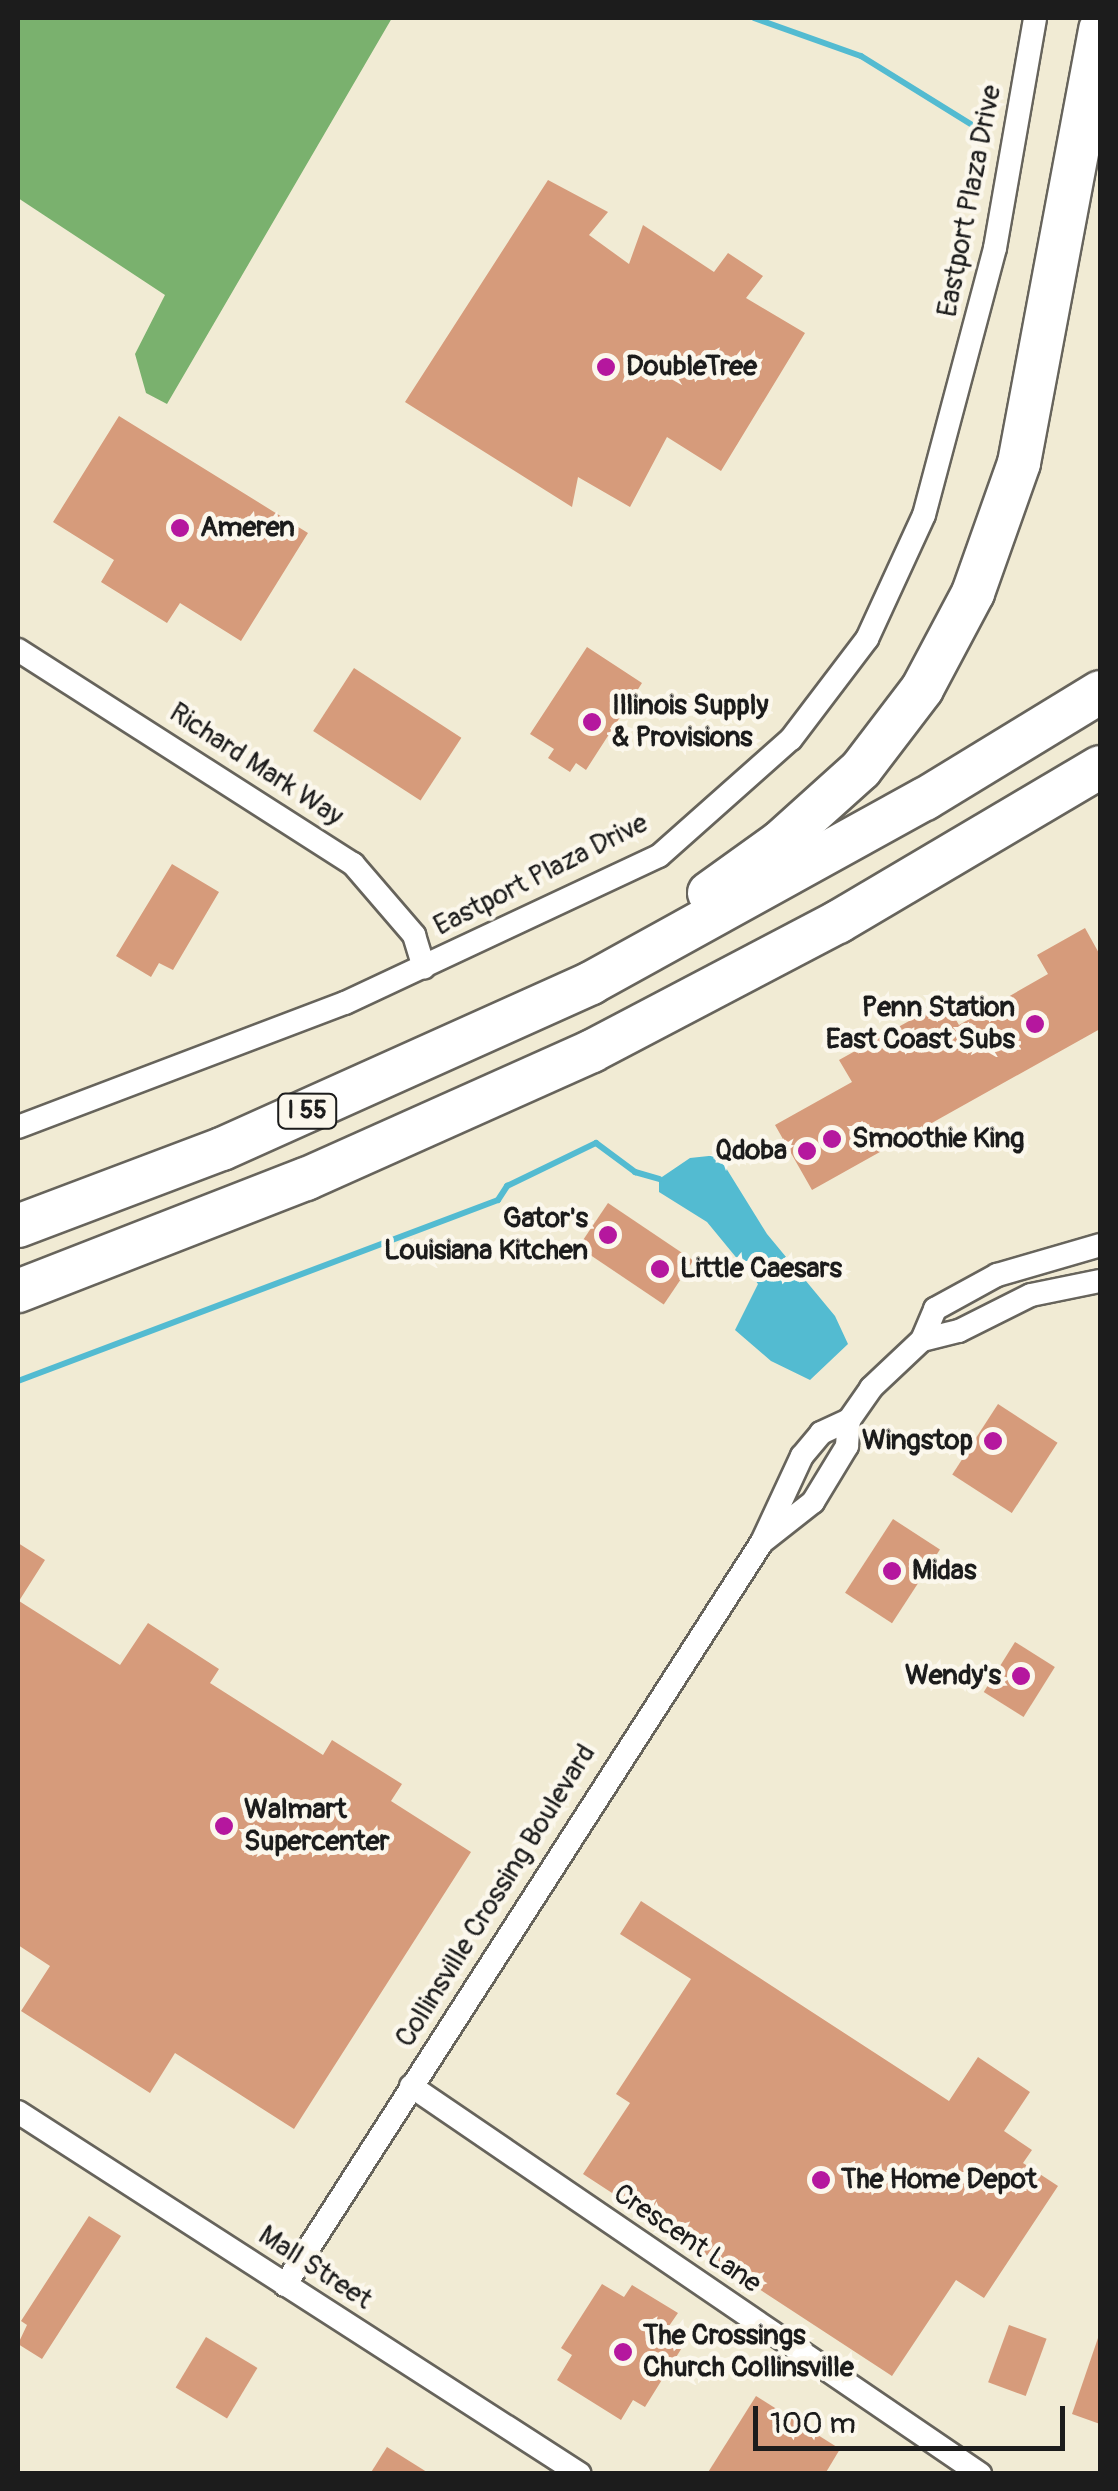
<!DOCTYPE html>
<style>
body{margin:0}
#map{position:relative;width:1118px;height:2491px;overflow:hidden;background:#f1ebd4;font-family:Pangolin,sans-serif}
div>[style]{position:absolute}
.forest>*{inset:0;background:#7ab16e}
.water>*{inset:0;background:#53bbd1}
.stream>*{height:6px;margin:-3px;padding:0 3px;transform-origin:3px;border-radius:3px;background:#53bbd1}
.building>*{inset:0;background:#d69b7b;transform-origin:0 0}
.roads{filter:drop-shadow(2px 0 #67645c) drop-shadow(-2px 0 #67645c) drop-shadow(0 2px #67645c) drop-shadow(0 -2px #67645c)}
.minor>*{height:22px;margin:-11px;padding:0 11px;transform-origin:11px;border-radius:11px;background:#fff}
.motorway>*{height:42px;margin:-21px;padding:0 21px;transform-origin:21px;border-radius:21px;background:#fff}
.dots>*{width:28px;height:28px;translate:-50% -50%;box-sizing:border-box;border:5px solid #fbf7ec;border-radius:50%}
span{translate:-50% -50%;white-space:nowrap;text-align:center;line-height:1.15;-webkit-text-stroke:9px #fbf7ec;paint-order:stroke}
.shield-label span{padding:2px 8px;background:#fbf7ec;border:2px solid;border-radius:8px;-webkit-text-stroke-width:0}
.shield-label{font-size:25px;color:#1c1c1c;font-weight:700}
.street-label{font-size:28px;color:#1c1c1c}
.poi-label{font-size:28px;color:#1c1c1c;font-weight:700}
.left{translate:0 -50%;text-align:left}
.right{translate:-100% -50%;text-align:right}
.frame{position:absolute;inset:0;border:20px solid #1c1c1c;pointer-events:none}
.scale{position:absolute;left:753px;top:2406px;width:312px;height:45px;box-sizing:border-box;border:5px solid #1c1c1c;border-top:0;padding-left:12px;font-size:30px;line-height:35px;white-space:nowrap;color:#1c1c1c;-webkit-text-stroke:8px #fbf7ec;paint-order:stroke}
</style>
<div id="map">
<div class="forest">
<div style="clip-path:polygon(18px 18px,392px 18px,167px 404px,146px 393px,135px 354px,165px 295px,18px 198px)"></div>
</div>
<div class="water">
<div style="clip-path:polygon(718px 1155px,767px 1234px,835px 1316px,848px 1344px,810px 1380px,771px 1361px,735px 1330px,758px 1284px,707px 1222px,659px 1192px,659px 1179px,690px 1158px)"></div>
</div>
<div class="stream">
<div style="left:754px;top:18px;width:114px;rotate:19.6deg"></div>
<div style="left:861px;top:56px;width:146px;rotate:31.8deg"></div>
<div style="left:18px;top:1381px;width:513px;rotate:-20.66deg"></div>
<div style="left:498px;top:1200px;width:17px;rotate:-57deg"></div>
<div style="left:507px;top:1186px;width:99px;rotate:-25.8deg"></div>
<div style="left:596px;top:1143px;width:49px;rotate:36.6deg"></div>
<div style="left:635px;top:1172px;width:25px;rotate:16deg"></div>
</div>
<div class="building">
<div style="clip-path:polygon(548px 180px,608px 212px,589px 235px,629px 264px,643px 225px,714px 272px,728px 253px,763px 276px,746px 298px,805px 333px,721px 471px,667px 437px,630px 507px,578px 477px,572px 507px,405px 402px)"></div>
<div style="clip-path:polygon(119px 416px,308px 533px,241px 641px,180px 603px,167px 623px,101px 582px,114px 560px,53px 522px)"></div>
<div style="clip-path:polygon(587px 647px,642px 683px,586px 770px,576px 763px,570px 772px,548px 758px,554px 749px,530px 734px)"></div>
<div style="left:354px;top:668px;width:128px;height:75px;rotate:33deg"></div>
<div style="clip-path:polygon(172px 864px,219px 892px,173px 970px,159px 963px,151px 977px,116px 956px)"></div>
<div style="clip-path:polygon(1085px 928px,1100px 955px,1100px 1029px,812px 1190px,775px 1125px,852px 1082px,839px 1060px,945px 1001px,959px 1025px,1048px 974px,1037px 955px)"></div>
<div style="left:608px;top:1203px;width:103px;height:53px;rotate:34deg"></div>
<div style="left:998px;top:1404px;width:71px;height:84px;rotate:33deg"></div>
<div style="left:893px;top:1519px;width:56px;height:88px;rotate:33deg"></div>
<div style="clip-path:polygon(18px 1543px,45px 1560px,19px 1601px,120px 1665px,148px 1623px,219px 1669px,210px 1683px,323px 1755px,332px 1740px,402px 1784px,391px 1801px,471px 1852px,294px 2129px,175px 2053px,150px 2093px,21px 2011px,50px 1966px,18px 1945px)"></div>
<div style="left:1015px;top:1642px;width:47px;height:59px;rotate:32deg"></div>
<div style="clip-path:polygon(641px 1901px,949px 2101px,978px 2057px,1030px 2092px,1004px 2131px,1032px 2150px,1023px 2163px,1058px 2186px,984px 2298px,956px 2280px,892px 2376px,583px 2174px,630px 2103px,616px 2094px,691px 1979px,620px 1934px)"></div>
<div style="clip-path:polygon(89px 2216px,121px 2236px,42px 2359px,18px 2344px,27px 2325px,21px 2321px)"></div>
<div style="clip-path:polygon(602px 2284px,624px 2297px,632px 2285px,678px 2313px,669px 2326px,688px 2338px,645px 2407px,633px 2400px,621px 2420px,557px 2380px,572px 2355px,561px 2348px)"></div>
<div style="left:1009px;top:2325px;width:40px;height:61px;rotate:20deg"></div>
<div style="left:206px;top:2337px;width:60px;height:59px;rotate:31deg"></div>
<div style="clip-path:polygon(1098px 2338px,1100px 2339px,1100px 2424px,1072px 2414px)"></div>
<div style="clip-path:polygon(756px 2396px,840px 2449px,825px 2474px,707px 2474px)"></div>
<div style="clip-path:polygon(387px 2447px,430px 2474px,370px 2474px)"></div>
</div>
<div class="roads">
<div class="minor">
<div style="left:18px;top:650px;width:398px;rotate:32.6deg"></div>
<div style="left:353px;top:864px;width:94px;rotate:49.3deg"></div>
<div style="left:414px;top:935px;width:34px;rotate:73deg"></div>
<div style="left:18px;top:1127px;width:350px;rotate:-20.8deg"></div>
<div style="left:345px;top:1003px;width:347px;rotate:-25.1deg"></div>
<div style="left:659px;top:856px;width:176px;rotate:-41.6deg"></div>
<div style="left:791px;top:739px;width:126px;rotate:-52.8deg"></div>
<div style="left:867px;top:639px;width:136px;rotate:-65.3deg"></div>
<div style="left:924px;top:515px;width:276px;rotate:-75.1deg"></div>
<div style="left:995px;top:248px;width:233px;rotate:-80.1deg"></div>
<div style="left:922px;top:1340px;width:38px;rotate:-14deg"></div>
<div style="left:959px;top:1331px;width:80px;rotate:-26.6deg"></div>
<div style="left:1031px;top:1295px;width:70px;rotate:-11.5deg"></div>
<div style="left:762px;top:1542px;width:65px;rotate:-38.1deg"></div>
<div style="left:813px;top:1502px;width:66px;rotate:-58.7deg"></div>
<div style="left:847px;top:1446px;width:26px;rotate:-86deg"></div>
<div style="left:411px;top:2086px;width:689px;rotate:34.29deg"></div>
<div style="left:18px;top:2112px;width:668px;rotate:32.79deg"></div>
<div style="left:285px;top:2285px;width:883px;rotate:-57.3deg"></div>
<div style="left:762px;top:1542px;width:95px;rotate:-65.1deg"></div>
<div style="left:802px;top:1456px;width:30px;rotate:-50deg"></div>
<div style="left:821px;top:1433px;width:31px;rotate:-25deg"></div>
<div style="left:849px;top:1420px;width:39px;rotate:-55deg"></div>
<div style="left:871px;top:1388px;width:70px;rotate:-43.3deg"></div>
<div style="left:922px;top:1340px;width:34px;rotate:-67deg"></div>
<div style="left:935px;top:1309px;width:71px;rotate:-28.7deg"></div>
<div style="left:997px;top:1275px;width:107px;rotate:-16.2deg"></div>
</div>
<div class="motorway">
<div style="left:709px;top:893px;width:87px;rotate:-35.7deg"></div>
<div style="left:780px;top:842px;width:109px;rotate:-42deg"></div>
<div style="left:861px;top:769px;width:101px;rotate:-52.7deg"></div>
<div style="left:922px;top:689px;width:109px;rotate:-62deg"></div>
<div style="left:973px;top:593px;width:138px;rotate:-70.5deg"></div>
<div style="left:1019px;top:463px;width:441px;rotate:-79.4deg"></div>
<div style="left:18px;top:1226px;width:218px;rotate:-20.7deg"></div>
<div style="left:222px;top:1149px;width:405px;rotate:-24.2deg"></div>
<div style="left:591px;top:983px;width:381px;rotate:-28.9deg"></div>
<div style="left:925px;top:799px;width:205px;rotate:-31.4deg"></div>
<div style="left:18px;top:1291px;width:309px;rotate:-21.3deg"></div>
<div style="left:306px;top:1179px;width:313px;rotate:-24.1deg"></div>
<div style="left:592px;top:1051px;width:278px;rotate:-27.7deg"></div>
<div style="left:838px;top:922px;width:304px;rotate:-30.6deg"></div>
</div>
</div>
<div class="dots">
<div style="left:606px;top:367px;background:#b5179e"></div>
<div style="left:180px;top:528px;background:#b5179e"></div>
<div style="left:592px;top:722px;background:#b5179e"></div>
<div style="left:1035px;top:1024px;background:#b5179e"></div>
<div style="left:832px;top:1139px;background:#b5179e"></div>
<div style="left:807px;top:1151px;background:#b5179e"></div>
<div style="left:608px;top:1235px;background:#b5179e"></div>
<div style="left:660px;top:1269px;background:#b5179e"></div>
<div style="left:993px;top:1441px;background:#b5179e"></div>
<div style="left:892px;top:1571px;background:#b5179e"></div>
<div style="left:1021px;top:1676px;background:#b5179e"></div>
<div style="left:224px;top:1826px;background:#b5179e"></div>
<div style="left:821px;top:2180px;background:#b5179e"></div>
<div style="left:623px;top:2352px;background:#b5179e"></div>
</div>
<div class="shield-label">
<span style="left:307px;top:1111px">I 55</span>
</div>
<div class="street-label">
<span style="left:970px;top:201px;rotate:-79deg">Eastport Plaza Drive</span>
<span style="left:256px;top:765px;rotate:33deg">Richard Mark Way</span>
<span style="left:541px;top:875px;rotate:-27deg">Eastport Plaza Drive</span>
<span style="left:496px;top:1896px;rotate:-58deg">Collinsville Crossing Boulevard</span>
<span style="left:687px;top:2239px;rotate:34deg">Crescent Lane</span>
<span style="left:315px;top:2268px;rotate:33deg">Mall Street</span>
</div>
<div class="poi-label">
<span class="left" style="left:626px;top:367px">DoubleTree</span>
<span class="left" style="left:200px;top:528px">Ameren</span>
<span class="left" style="left:612px;top:722px">Illinois Supply<br>&amp; Provisions</span>
<span class="right" style="left:1015px;top:1024px">Penn Station<br>East Coast Subs</span>
<span class="left" style="left:852px;top:1139px">Smoothie King</span>
<span class="right" style="left:787px;top:1151px">Qdoba</span>
<span class="right" style="left:588px;top:1235px">Gator's<br>Louisiana Kitchen</span>
<span class="left" style="left:680px;top:1269px">Little Caesars</span>
<span class="right" style="left:973px;top:1441px">Wingstop</span>
<span class="left" style="left:912px;top:1571px">Midas</span>
<span class="right" style="left:1001px;top:1676px">Wendy's</span>
<span class="left" style="left:244px;top:1826px">Walmart<br>Supercenter</span>
<span class="left" style="left:841px;top:2180px">The Home Depot</span>
<span class="left" style="left:643px;top:2352px">The Crossings<br>Church Collinsville</span>
</div>
<div class="frame"></div>
<div class="scale">100 m</div>
</div>
